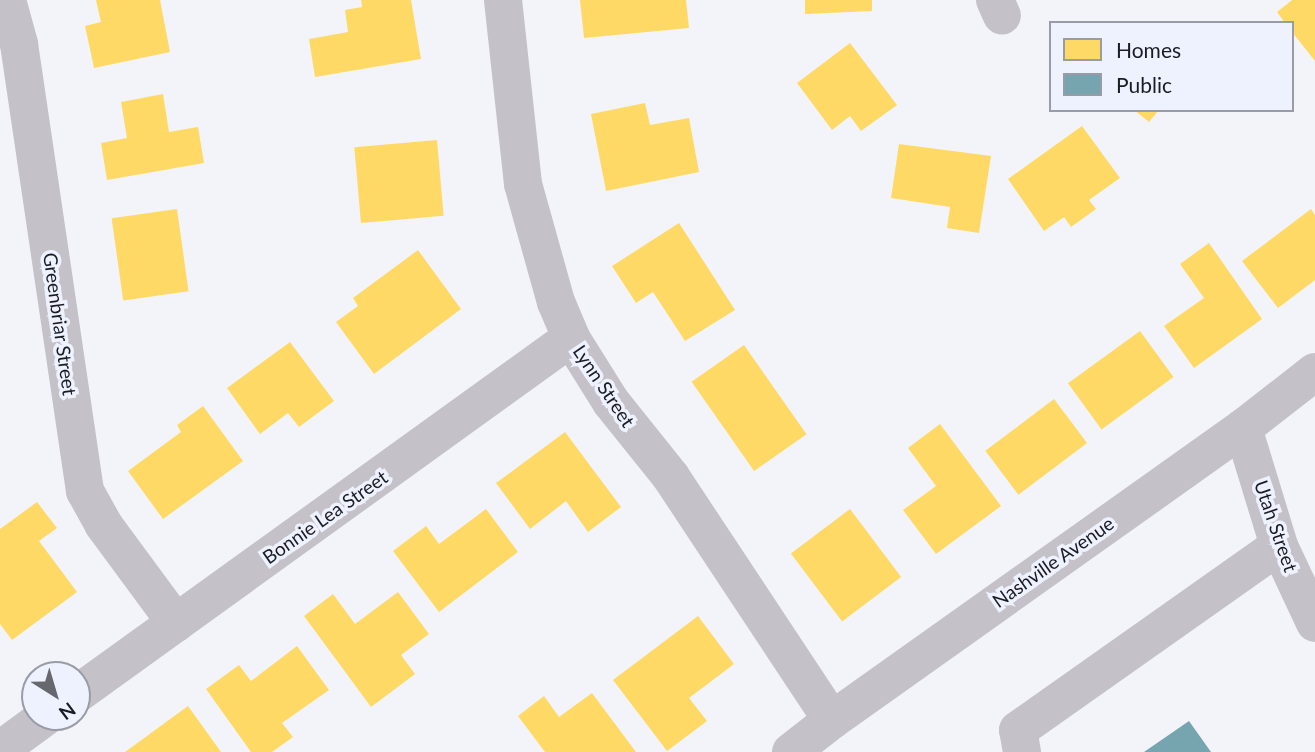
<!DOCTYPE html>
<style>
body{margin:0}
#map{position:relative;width:1315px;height:752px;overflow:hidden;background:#f2f4fa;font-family:Lato,sans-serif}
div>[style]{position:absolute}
.homes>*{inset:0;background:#ffd966;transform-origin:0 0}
.public>*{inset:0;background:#76a5af}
.minor>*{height:38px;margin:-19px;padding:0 19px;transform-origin:19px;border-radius:19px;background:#c4c1c9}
span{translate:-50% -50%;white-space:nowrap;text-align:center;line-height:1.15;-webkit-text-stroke:7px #eef2fe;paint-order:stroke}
.street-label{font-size:19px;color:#1a1c23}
.legend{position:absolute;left:1049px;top:21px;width:245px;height:91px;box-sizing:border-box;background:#eef2fe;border:2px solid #999ca6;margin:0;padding:9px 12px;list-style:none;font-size:21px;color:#1a1c23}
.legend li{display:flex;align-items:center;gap:14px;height:35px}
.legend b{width:35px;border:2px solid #999ca6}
.north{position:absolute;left:21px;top:661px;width:70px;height:70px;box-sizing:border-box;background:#eef2fe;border:2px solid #999ca6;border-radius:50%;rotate:143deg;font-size:19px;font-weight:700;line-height:28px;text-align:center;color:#1a1c23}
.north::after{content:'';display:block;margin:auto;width:24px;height:32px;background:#66686e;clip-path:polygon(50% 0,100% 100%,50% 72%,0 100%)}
</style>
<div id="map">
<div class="homes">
<div style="clip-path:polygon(96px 0,160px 0,170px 52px,94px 68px,85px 26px,101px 22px)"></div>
<div style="clip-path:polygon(361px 0,411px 0,421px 59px,315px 77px,309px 39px,348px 32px,345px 10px,362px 7px)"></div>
<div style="clip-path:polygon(580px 0,686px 0,689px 28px,584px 38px)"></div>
<div style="clip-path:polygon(805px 0,872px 0,872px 11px,805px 14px)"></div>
<div style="clip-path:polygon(1292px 0,1315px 0,1315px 61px,1292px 32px,1292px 23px,1285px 23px,1277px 12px)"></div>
<div style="clip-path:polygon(850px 43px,897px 105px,861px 131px,850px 116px,832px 130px,797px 83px)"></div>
<div style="clip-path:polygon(163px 94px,169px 132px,198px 127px,204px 163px,107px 180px,101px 143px,127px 138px,121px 102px)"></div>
<div style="clip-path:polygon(645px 103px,650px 125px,689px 118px,699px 172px,606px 191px,591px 114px)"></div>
<div style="clip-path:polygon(1134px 110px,1159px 110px,1149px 122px)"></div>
<div style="clip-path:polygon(1082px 126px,1120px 178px,1089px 200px,1096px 209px,1071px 227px,1064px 217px,1044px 231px,1008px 179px)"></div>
<div style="left:437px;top:140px;width:76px;height:83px;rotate:85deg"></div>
<div style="clip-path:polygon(899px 144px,991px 156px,979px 233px,947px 228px,950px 207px,891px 198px)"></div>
<div style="left:177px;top:209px;width:83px;height:66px;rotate:82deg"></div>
<div style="clip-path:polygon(1311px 209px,1315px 215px,1315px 280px,1278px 308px,1242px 261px)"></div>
<div style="clip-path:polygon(679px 223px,735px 310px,685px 341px,653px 292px,636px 303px,612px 266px)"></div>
<div style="clip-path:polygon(1209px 243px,1262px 319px,1194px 368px,1164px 326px,1204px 298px,1180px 264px)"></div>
<div style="clip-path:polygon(418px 250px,461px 309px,374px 374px,336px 322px,358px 306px,353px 298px)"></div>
<div style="left:1140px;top:331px;width:57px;height:89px;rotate:54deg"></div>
<div style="clip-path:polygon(290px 342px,334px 401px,299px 427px,288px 413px,260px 434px,227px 388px)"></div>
<div style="left:744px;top:345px;width:109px;height:64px;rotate:55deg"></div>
<div style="left:1054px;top:399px;width:55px;height:86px;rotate:53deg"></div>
<div style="clip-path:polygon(203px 406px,243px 461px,163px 519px,128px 471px,181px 432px,177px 425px)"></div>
<div style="clip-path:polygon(940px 424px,1001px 506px,936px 554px,903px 510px,936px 486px,908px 448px)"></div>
<div style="clip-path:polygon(565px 432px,621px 507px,588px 532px,566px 501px,530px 529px,496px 483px)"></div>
<div style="clip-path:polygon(37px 502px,57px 528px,39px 541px,77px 592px,12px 640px,0 624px,0 529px)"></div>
<div style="clip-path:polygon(486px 509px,518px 552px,439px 612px,393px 551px,426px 526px,439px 544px)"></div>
<div style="left:850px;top:509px;width:85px;height:74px;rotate:53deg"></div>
<div style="clip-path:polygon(398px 592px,429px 634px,401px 655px,415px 674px,371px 707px,304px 616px,333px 594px,355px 624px)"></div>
<div style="clip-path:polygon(698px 616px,734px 664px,689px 698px,707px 721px,667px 751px,613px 680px)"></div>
<div style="clip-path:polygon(297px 646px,329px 690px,282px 723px,293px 737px,272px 752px,251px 752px,206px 689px,239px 665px,251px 681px)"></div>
<div style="clip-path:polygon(592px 693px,636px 752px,545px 752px,518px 716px,544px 696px,559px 717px)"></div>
<div style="clip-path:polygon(188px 706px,221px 752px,125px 752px)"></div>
</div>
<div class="public">
<div style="clip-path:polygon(1189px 721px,1211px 752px,1144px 752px)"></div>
</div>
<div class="minor">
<div style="left:7px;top:0;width:46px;rotate:74.7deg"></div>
<div style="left:19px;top:44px;width:452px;rotate:81.6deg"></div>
<div style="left:85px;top:491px;width:38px;rotate:61deg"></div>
<div style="left:103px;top:524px;width:123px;rotate:53.6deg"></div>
<div style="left:503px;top:0;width:185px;rotate:83.8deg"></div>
<div style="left:523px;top:184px;width:123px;rotate:74.4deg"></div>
<div style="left:556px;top:302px;width:39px;rotate:67deg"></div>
<div style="left:571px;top:338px;width:75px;rotate:58deg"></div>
<div style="left:611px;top:402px;width:96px;rotate:51.3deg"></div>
<div style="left:671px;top:477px;width:291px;rotate:56.5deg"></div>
<div style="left:995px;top:0;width:17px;rotate:66deg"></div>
<div style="left:1243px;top:428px;width:123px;rotate:73deg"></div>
<div style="left:1279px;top:546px;width:85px;rotate:64.9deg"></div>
<div style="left:77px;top:694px;width:609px;rotate:-35.78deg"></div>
<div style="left:0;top:750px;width:56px;rotate:-36.3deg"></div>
<div style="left:791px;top:752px;width:52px;rotate:-38deg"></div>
<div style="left:832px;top:720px;width:504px;rotate:-35.39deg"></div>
<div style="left:1243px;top:428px;width:91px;rotate:-37.9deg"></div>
<div style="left:1022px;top:752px;width:22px;rotate:-100deg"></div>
<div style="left:1018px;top:730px;width:319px;rotate:-35.2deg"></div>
</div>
<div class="street-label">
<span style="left:60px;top:324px;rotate:82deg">Greenbriar Street</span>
<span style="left:604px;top:386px;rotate:56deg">Lynn Street</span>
<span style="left:325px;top:517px;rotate:-35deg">Bonnie Lea Street</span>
<span style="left:1276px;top:526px;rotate:71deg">Utah Street</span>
<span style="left:1053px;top:562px;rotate:-35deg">Nashville Avenue</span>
</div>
<ul class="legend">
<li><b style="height:19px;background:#ffd966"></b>Homes</li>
<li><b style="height:19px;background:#76a5af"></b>Public</li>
</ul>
<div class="north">N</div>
</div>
